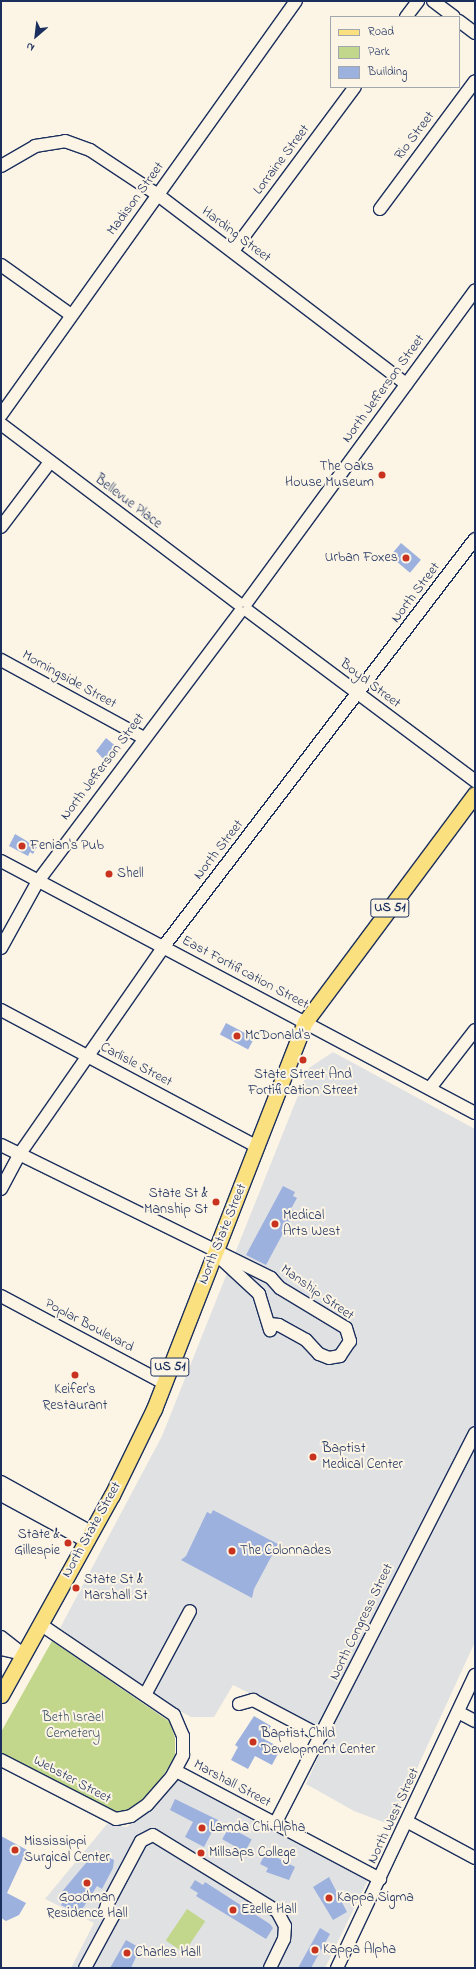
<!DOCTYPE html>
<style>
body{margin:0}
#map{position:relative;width:476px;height:1969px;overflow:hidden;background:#fcf5e5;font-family:"Indie Flower",sans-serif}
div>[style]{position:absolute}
.built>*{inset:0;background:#e0e1e3}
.green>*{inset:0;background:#c2d78c;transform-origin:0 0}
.building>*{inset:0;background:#9db1df;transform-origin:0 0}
.roads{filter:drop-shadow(1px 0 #1b2f5e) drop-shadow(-1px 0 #1b2f5e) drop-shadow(0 1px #1b2f5e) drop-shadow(0 -1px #1b2f5e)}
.minor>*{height:12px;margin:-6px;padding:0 6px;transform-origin:6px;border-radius:6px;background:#fcf5e5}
.major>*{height:15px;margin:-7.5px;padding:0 7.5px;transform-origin:7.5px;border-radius:7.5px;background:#fbe080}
.dots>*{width:11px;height:11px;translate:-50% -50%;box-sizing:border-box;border:2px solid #fcf5e5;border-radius:50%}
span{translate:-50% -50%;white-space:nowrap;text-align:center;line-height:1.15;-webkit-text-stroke:4px #fcf5e5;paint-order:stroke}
.shield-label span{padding:1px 3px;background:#fcf5e5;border:1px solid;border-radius:3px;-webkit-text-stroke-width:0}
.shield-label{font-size:13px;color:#1b2f5e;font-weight:700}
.street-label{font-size:14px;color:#1b2f5e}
.poi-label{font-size:14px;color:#1b2f5e}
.right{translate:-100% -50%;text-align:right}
.left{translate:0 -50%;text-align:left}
.park-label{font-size:14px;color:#45596a}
.frame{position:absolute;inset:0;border:2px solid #1b2f5e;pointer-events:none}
.legend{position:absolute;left:330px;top:16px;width:130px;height:72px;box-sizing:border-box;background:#fcf5e5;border:1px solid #a2a6af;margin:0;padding:5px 7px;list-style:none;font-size:12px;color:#1b2f5e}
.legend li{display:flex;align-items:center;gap:8px;height:20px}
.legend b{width:20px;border:1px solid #a2a6af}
.north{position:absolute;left:16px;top:16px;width:40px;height:40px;-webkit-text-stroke:3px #fcf5e5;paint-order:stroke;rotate:208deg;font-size:11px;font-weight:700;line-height:16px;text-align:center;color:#1b2f5e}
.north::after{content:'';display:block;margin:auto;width:14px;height:18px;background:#1b2f5e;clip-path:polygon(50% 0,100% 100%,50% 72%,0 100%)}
</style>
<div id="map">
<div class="built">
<div style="clip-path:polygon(333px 1052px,475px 1129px,475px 1642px,391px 1825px,354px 1811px,306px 1784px,329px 1733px,233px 1685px,214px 1717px,191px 1717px,167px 1704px,60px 1628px,162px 1436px,309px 1068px)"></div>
<div style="clip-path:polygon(176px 1779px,368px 1880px,325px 1968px,71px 1968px,94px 1923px,45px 1899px,107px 1824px,127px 1827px,147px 1811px)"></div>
</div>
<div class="green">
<div style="clip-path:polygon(52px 1641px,170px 1722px,175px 1738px,175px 1758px,152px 1791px,128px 1811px,114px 1813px,1px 1754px,1px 1732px)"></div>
<div style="left:187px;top:1909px;width:22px;height:38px;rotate:34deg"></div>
</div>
<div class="building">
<div style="left:401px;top:543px;width:26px;height:17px;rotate:40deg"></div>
<div style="clip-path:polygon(106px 738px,118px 748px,106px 762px,96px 751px)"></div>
<div style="clip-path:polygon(15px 834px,37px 847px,33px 854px,30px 852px,28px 856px,9px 846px)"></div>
<div style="left:226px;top:1023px;width:32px;height:13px;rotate:28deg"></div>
<div style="clip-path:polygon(283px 1186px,295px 1192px,293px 1196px,297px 1198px,291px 1209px,295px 1211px,266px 1265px,246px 1255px)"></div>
<div style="clip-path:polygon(213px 1510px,278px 1544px,254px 1589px,252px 1598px,181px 1560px,186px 1556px,207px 1512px,211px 1514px)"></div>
<div style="clip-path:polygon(254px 1716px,271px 1726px,264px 1739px,281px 1748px,272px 1765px,255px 1756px,248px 1769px,231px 1760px,238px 1747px,235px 1745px)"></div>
<div style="clip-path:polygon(175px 1799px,218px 1820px,204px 1847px,185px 1837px,193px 1822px,170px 1810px)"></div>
<div style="left:229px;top:1827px;width:26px;height:14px;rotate:29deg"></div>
<div style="clip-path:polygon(1px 1836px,27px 1850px,7px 1893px,26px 1903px,19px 1915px,6px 1921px,1px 1918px)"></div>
<div style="clip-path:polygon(96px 1851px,114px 1860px,113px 1868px,102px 1889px,97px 1886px,79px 1914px,61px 1905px,65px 1898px,60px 1894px)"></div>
<div style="clip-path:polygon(266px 1852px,295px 1867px,289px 1880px,266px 1872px,268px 1868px,260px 1864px)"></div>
<div style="clip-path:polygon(329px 1877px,347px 1912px,333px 1920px,313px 1887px)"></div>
<div style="clip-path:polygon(195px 1880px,203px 1885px,205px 1882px,270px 1924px,273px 1928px,266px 1939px,196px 1896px,198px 1893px,190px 1888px)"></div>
<div style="clip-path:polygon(320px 1928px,330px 1934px,311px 1968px,298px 1968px)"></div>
<div style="clip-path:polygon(126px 1940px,140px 1948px,131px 1968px,110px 1968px)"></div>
</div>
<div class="roads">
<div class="minor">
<div style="left:433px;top:1px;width:26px;rotate:37deg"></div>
<div style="left:406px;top:17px;width:20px;rotate:-53deg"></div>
<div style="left:459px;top:21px;width:20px;rotate:37deg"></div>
<div style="left:1px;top:166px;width:39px;rotate:-30deg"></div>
<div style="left:35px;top:146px;width:30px;rotate:-9deg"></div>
<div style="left:65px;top:141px;width:27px;rotate:20deg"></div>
<div style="left:90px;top:150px;width:82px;rotate:33.5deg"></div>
<div style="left:158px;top:195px;width:312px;rotate:37.3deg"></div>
<div style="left:380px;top:209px;width:159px;rotate:-53.4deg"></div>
<div style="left:233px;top:251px;width:204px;rotate:-53.4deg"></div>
<div style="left:1px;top:265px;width:86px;rotate:35.5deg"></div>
<div style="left:1px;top:415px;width:508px;rotate:-54.53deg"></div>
<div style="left:1px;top:424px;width:297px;rotate:37.1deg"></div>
<div style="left:1px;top:527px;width:81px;rotate:-53deg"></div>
<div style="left:247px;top:602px;width:386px;rotate:-53.8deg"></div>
<div style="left:248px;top:611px;width:284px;rotate:36.8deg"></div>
<div style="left:1px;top:660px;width:163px;rotate:28.6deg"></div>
<div style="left:1px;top:861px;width:537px;rotate:28deg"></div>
<div style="left:1px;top:948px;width:77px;rotate:-61.1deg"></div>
<div style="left:38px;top:881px;width:336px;rotate:-53.1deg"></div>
<div style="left:1px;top:1010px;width:291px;rotate:28.1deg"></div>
<div style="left:430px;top:1088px;width:73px;rotate:-52.2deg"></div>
<div style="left:1px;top:1145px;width:301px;rotate:26.2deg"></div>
<div style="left:271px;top:1278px;width:13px;rotate:48deg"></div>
<div style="left:280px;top:1288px;width:77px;rotate:31.2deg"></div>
<div style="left:346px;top:1328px;width:14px;rotate:73deg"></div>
<div style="left:350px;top:1341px;width:18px;rotate:124deg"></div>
<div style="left:340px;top:1356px;width:11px;rotate:170deg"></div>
<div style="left:329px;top:1358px;width:11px;rotate:-158deg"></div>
<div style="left:319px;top:1354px;width:19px;rotate:-133deg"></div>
<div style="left:306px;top:1340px;width:31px;rotate:-151deg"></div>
<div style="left:279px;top:1325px;width:9px;rotate:-174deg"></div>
<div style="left:1px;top:1189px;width:38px;rotate:-62deg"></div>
<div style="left:19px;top:1155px;width:254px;rotate:-55.2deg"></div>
<div style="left:164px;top:946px;width:512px;rotate:-52.62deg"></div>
<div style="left:216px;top:1254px;width:59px;rotate:42.9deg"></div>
<div style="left:259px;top:1294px;width:38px;rotate:73deg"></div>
<div style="left:1px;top:1296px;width:185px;rotate:28.1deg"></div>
<div style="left:1px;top:1482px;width:103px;rotate:29.1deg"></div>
<div style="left:1px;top:1495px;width:97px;rotate:28.4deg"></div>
<div style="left:1px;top:1637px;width:28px;rotate:38deg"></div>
<div style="left:1px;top:1649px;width:22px;rotate:13deg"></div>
<div style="left:145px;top:1695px;width:95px;rotate:-61.8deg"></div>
<div style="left:239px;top:1704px;width:15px;rotate:-16deg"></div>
<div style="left:253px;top:1700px;width:77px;rotate:27.9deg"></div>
<div style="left:458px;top:1712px;width:19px;rotate:28deg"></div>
<div style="left:1px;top:1760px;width:129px;rotate:27.2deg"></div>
<div style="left:116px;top:1819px;width:15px;rotate:-11deg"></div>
<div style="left:131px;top:1816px;width:19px;rotate:-35deg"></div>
<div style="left:147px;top:1805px;width:38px;rotate:-49deg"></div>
<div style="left:172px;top:1776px;width:24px;rotate:-62deg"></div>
<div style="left:183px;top:1755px;width:19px;rotate:-90deg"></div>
<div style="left:183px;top:1736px;width:23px;rotate:-113deg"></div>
<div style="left:174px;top:1715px;width:162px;rotate:-145.8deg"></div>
<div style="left:176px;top:1771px;width:231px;rotate:27.9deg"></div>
<div style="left:408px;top:1822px;width:76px;rotate:28.2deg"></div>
<div style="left:275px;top:1824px;width:439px;rotate:-62.9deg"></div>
<div style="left:85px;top:1968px;width:59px;rotate:-61.7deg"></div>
<div style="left:113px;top:1916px;width:9px;rotate:-148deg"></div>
<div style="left:105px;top:1911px;width:6px;rotate:-72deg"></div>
<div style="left:107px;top:1905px;width:72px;rotate:-62deg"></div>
<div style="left:141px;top:1841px;width:13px;rotate:-27deg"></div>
<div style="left:153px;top:1835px;width:145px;rotate:31.5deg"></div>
<div style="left:277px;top:1911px;width:17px;rotate:62deg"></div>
<div style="left:285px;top:1926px;width:13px;rotate:94deg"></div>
<div style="left:284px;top:1939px;width:32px;rotate:116deg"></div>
<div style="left:337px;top:1968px;width:324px;rotate:-64.8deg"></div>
</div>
<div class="major">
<div style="left:1px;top:1695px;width:229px;rotate:-61deg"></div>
<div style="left:112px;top:1495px;width:96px;rotate:-64deg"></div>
<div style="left:154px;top:1409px;width:415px;rotate:-68.7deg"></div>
<div style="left:305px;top:1022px;width:284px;rotate:-53.3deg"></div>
</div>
</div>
<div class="dots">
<div style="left:382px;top:475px;background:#c8321e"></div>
<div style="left:406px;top:558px;background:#c8321e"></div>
<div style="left:22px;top:846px;background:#c8321e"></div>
<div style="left:109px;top:874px;background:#c8321e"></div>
<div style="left:237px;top:1036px;background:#c8321e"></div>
<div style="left:303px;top:1060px;background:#c8321e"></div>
<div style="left:216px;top:1202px;background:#c8321e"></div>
<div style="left:275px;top:1224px;background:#c8321e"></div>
<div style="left:75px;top:1375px;background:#c8321e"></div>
<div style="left:313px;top:1457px;background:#c8321e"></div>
<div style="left:68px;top:1543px;background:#c8321e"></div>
<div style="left:232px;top:1551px;background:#c8321e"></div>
<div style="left:76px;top:1588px;background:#c8321e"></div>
<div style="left:253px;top:1742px;background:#c8321e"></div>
<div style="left:202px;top:1828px;background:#c8321e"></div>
<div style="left:15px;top:1850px;background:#c8321e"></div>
<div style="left:201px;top:1853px;background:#c8321e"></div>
<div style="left:87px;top:1883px;background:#c8321e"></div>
<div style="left:329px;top:1898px;background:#c8321e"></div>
<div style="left:233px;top:1910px;background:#c8321e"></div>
<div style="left:315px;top:1950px;background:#c8321e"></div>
<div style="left:127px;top:1953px;background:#c8321e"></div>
</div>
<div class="shield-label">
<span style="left:390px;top:908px">US 51</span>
<span style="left:170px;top:1367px">US 51</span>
</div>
<div class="street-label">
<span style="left:415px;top:136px;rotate:-53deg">Rio Street</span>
<span style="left:282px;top:160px;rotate:-53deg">Lorraine Street</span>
<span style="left:136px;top:199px;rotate:-54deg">Madison Street</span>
<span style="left:236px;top:235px;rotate:37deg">Harding Street</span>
<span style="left:384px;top:389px;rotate:-54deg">North Jefferson Street</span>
<span style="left:128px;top:502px;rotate:37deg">Bellevue Place</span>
<span style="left:416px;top:593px;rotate:-53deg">North Street</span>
<span style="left:69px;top:680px;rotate:29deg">Morningside Street</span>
<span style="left:370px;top:684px;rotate:37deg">Boyd Street</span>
<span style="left:103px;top:767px;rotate:-53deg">North Jefferson Street</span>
<span style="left:219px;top:850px;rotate:-52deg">North Street</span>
<span style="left:245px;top:973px;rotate:28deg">East Fortification Street</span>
<span style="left:136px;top:1065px;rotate:28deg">Carlisle Street</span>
<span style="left:223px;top:1234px;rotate:-68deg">North State Street</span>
<span style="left:317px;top:1293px;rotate:35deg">Manship Street</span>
<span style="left:89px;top:1326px;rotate:28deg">Poplar Boulevard</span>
<span style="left:92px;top:1530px;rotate:-61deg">North State Street</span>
<span style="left:362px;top:1622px;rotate:-64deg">North Congress Street</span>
<span style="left:72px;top:1780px;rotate:28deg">Webster Street</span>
<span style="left:232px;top:1784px;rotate:28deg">Marshall Street</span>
<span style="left:394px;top:1816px;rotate:-65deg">North West Street</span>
</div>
<div class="poi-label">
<span class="right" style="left:374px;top:475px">The Oaks<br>House Museum</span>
<span class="right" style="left:398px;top:558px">Urban Foxes</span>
<span class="left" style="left:30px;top:846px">Fenian's Pub</span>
<span class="left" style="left:117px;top:874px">Shell</span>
<span class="left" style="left:245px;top:1036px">McDonald's</span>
<span style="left:303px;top:1083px">State Street And<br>Fortification Street</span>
<span class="right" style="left:208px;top:1202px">State St &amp;<br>Manship St</span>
<span class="left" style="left:283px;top:1224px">Medical<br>Arts West</span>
<span style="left:75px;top:1398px">Keifer's<br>Restaurant</span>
<span class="left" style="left:322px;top:1457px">Baptist<br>Medical Center</span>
<span class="right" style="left:60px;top:1543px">State &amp;<br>Gillespie</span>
<span class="left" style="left:240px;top:1551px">The Colonnades</span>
<span class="left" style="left:84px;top:1588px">State St &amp;<br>Marshall St</span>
<span class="left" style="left:261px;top:1742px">Baptist Child<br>Development Center</span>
<span class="left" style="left:210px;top:1828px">Lamda Chi Alpha</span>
<span class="left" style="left:24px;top:1850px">Mississippi<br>Surgical Center</span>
<span class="left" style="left:209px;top:1853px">Millsaps College</span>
<span style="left:87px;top:1906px">Goodman<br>Residence Hall</span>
<span class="left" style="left:337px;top:1898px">Kappa Sigma</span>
<span class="left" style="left:241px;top:1910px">Ezelle Hall</span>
<span class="left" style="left:323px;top:1950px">Kappa Alpha</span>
<span class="left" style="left:135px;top:1953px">Charles Hall</span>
</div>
<div class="park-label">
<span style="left:73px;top:1726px">Beth Israel<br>Cemetery</span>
</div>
<div class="frame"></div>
<ul class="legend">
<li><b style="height:5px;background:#fbe080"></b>Road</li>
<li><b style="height:11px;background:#c2d78c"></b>Park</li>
<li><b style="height:11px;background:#9db1df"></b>Building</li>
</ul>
<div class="north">N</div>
</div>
